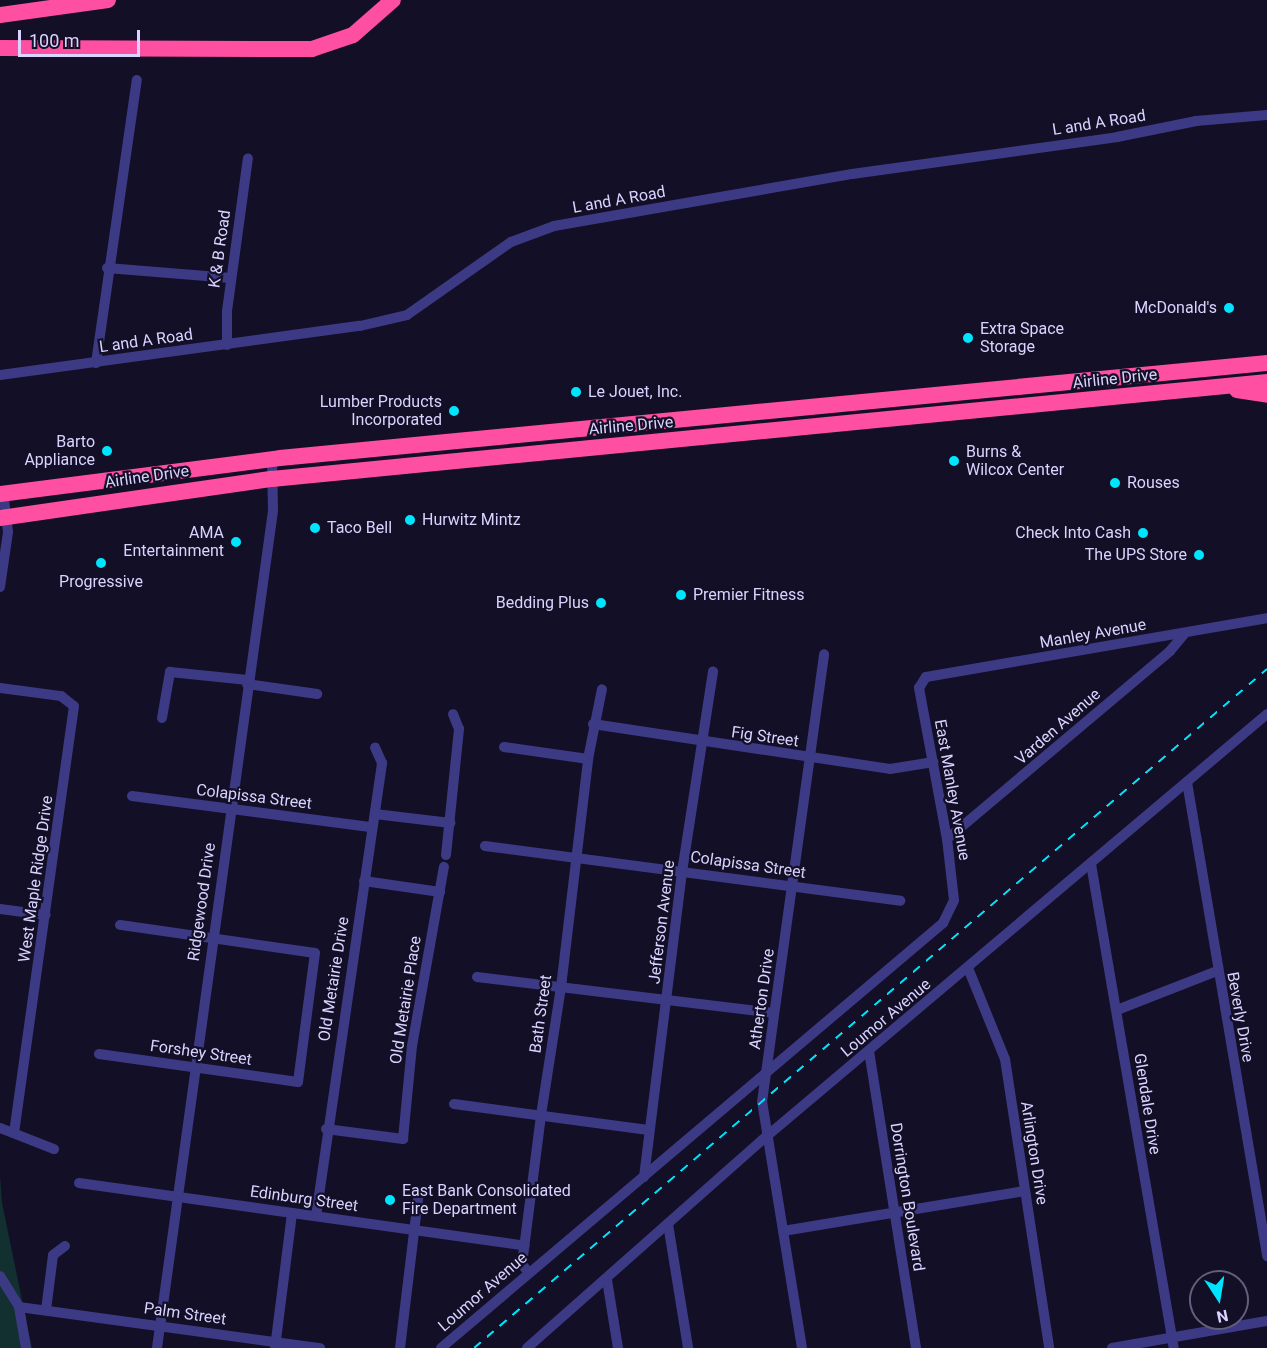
<!DOCTYPE html>
<style>
body{margin:0}
#map{position:relative;width:1267px;height:1348px;overflow:hidden;background:#130f26;font-family:Roboto,sans-serif}
div>[style]{position:absolute}
.green>*{inset:0;background:#12302f}
.minor>*{height:10px;margin:-5px;padding:0 5px;transform-origin:5px;border-radius:5px;background:#3d3a85}
.highway>*{height:16px;margin:-8px;padding:0 8px;transform-origin:8px;border-radius:8px;background:#ff4fa3}
.rail>*{height:2px;margin-top:-1px;transform-origin:0;background:repeating-linear-gradient(90deg,#00e5ff 0 9px,transparent 0 17px)}
.dots>*{width:16px;height:16px;translate:-50% -50%;box-sizing:border-box;border:3px solid #130f26;border-radius:50%}
span{translate:-50% -50%;white-space:nowrap;text-align:center;line-height:1.15;-webkit-text-stroke:4.5px #130f26;paint-order:stroke}
.street-label{font-size:16px;color:#d9d4ff}
.poi-label{font-size:16px;color:#d9d4ff}
.right{translate:-100% -50%;text-align:right}
.left{translate:0 -50%;text-align:left}
.north{position:absolute;left:1189px;top:1270px;width:60px;height:60px;box-sizing:border-box;background:#130f26;border:2px solid #625e7d;border-radius:50%;rotate:168deg;font-size:16px;font-weight:700;line-height:24px;text-align:center;color:#d9d4ff}
.north::after{content:'';display:block;margin:auto;width:21px;height:27px;background:#00e5ff;clip-path:polygon(50% 0,100% 100%,50% 72%,0 100%)}
.scale{position:absolute;left:18px;top:30px;width:122px;height:27px;box-sizing:border-box;border:3px solid #d9d4ff;border-top:0;padding-left:8px;font-size:18px;line-height:21px;white-space:nowrap;color:#d9d4ff;-webkit-text-stroke:4px #130f26;paint-order:stroke}
</style>
<div id="map">
<div class="green">
<div style="clip-path:polygon(0 1176px,2px 1203px,32px 1348px,0 1348px)"></div>
</div>
<div class="minor">
<div style="left:107px;top:268px;width:124px;rotate:4.6deg"></div>
<div style="left:227px;top:345px;width:34px;rotate:-90deg"></div>
<div style="left:227px;top:311px;width:154px;rotate:-82.2deg"></div>
<div style="left:96px;top:363px;width:286px;rotate:-81.8deg"></div>
<div style="left:0;top:375px;width:363px;rotate:-7.8deg"></div>
<div style="left:360px;top:326px;width:48px;rotate:-13.2deg"></div>
<div style="left:407px;top:315px;width:127px;rotate:-35.1deg"></div>
<div style="left:511px;top:242px;width:46px;rotate:-20.4deg"></div>
<div style="left:554px;top:226px;width:303px;rotate:-9.9deg"></div>
<div style="left:852px;top:174px;width:268px;rotate:-7.9deg"></div>
<div style="left:1117px;top:137px;width:81px;rotate:-11.4deg"></div>
<div style="left:1196px;top:121px;width:71px;rotate:-4.8deg"></div>
<div style="left:0;top:587px;width:56px;rotate:-81.7deg"></div>
<div style="left:8px;top:532px;width:38px;rotate:-97deg"></div>
<div style="left:247px;top:684px;width:71px;rotate:8.1deg"></div>
<div style="left:0;top:688px;width:62px;rotate:7.5deg"></div>
<div style="left:61px;top:696px;width:16px;rotate:38deg"></div>
<div style="left:74px;top:706px;width:431px;rotate:98deg"></div>
<div style="left:162px;top:718px;width:47px;rotate:-80.1deg"></div>
<div style="left:170px;top:672px;width:78px;rotate:5.9deg"></div>
<div style="left:593px;top:724px;width:300px;rotate:8.6deg"></div>
<div style="left:890px;top:769px;width:44px;rotate:-9.2deg"></div>
<div style="left:504px;top:747px;width:85px;rotate:8.1deg"></div>
<div style="left:1187px;top:782px;width:481px;rotate:80.4deg"></div>
<div style="left:132px;top:796px;width:242px;rotate:7.4deg"></div>
<div style="left:375px;top:814px;width:76px;rotate:6.8deg"></div>
<div style="left:947px;top:839px;width:292px;rotate:-40.1deg"></div>
<div style="left:1170px;top:651px;width:23px;rotate:-50deg"></div>
<div style="left:485px;top:846px;width:419px;rotate:7.5deg"></div>
<div style="left:446px;top:855px;width:127px;rotate:-84.1deg"></div>
<div style="left:459px;top:729px;width:16px;rotate:-112deg"></div>
<div style="left:1091px;top:864px;width:491px;rotate:80.3deg"></div>
<div style="left:364px;top:881px;width:77px;rotate:8.2deg"></div>
<div style="left:0;top:909px;width:46px;rotate:7.4deg"></div>
<div style="left:968px;top:968px;width:98px;rotate:67.9deg"></div>
<div style="left:1005px;top:1059px;width:292px;rotate:81.3deg"></div>
<div style="left:477px;top:977px;width:299px;rotate:6.9deg"></div>
<div style="left:1117px;top:1010px;width:107px;rotate:-21.3deg"></div>
<div style="left:869px;top:1051px;width:301px;rotate:81deg"></div>
<div style="left:99px;top:1054px;width:201px;rotate:8deg"></div>
<div style="left:298px;top:1082px;width:130px;rotate:-82.5deg"></div>
<div style="left:315px;top:953px;width:197px;rotate:-171.8deg"></div>
<div style="left:454px;top:1104px;width:196px;rotate:7.6deg"></div>
<div style="left:0;top:1128px;width:58px;rotate:21.3deg"></div>
<div style="left:326px;top:1129px;width:78px;rotate:7.4deg"></div>
<div style="left:403px;top:1139px;width:93px;rotate:-84.5deg"></div>
<div style="left:412px;top:1046px;width:182px;rotate:-79.9deg"></div>
<div style="left:644px;top:1177px;width:307px;rotate:-82.9deg"></div>
<div style="left:682px;top:872px;width:203px;rotate:-81.2deg"></div>
<div style="left:79px;top:1183px;width:450px;rotate:8deg"></div>
<div style="left:316px;top:1216px;width:458px;rotate:-81.7deg"></div>
<div style="left:382px;top:763px;width:17px;rotate:-114deg"></div>
<div style="left:668px;top:1224px;width:126px;rotate:80.8deg"></div>
<div style="left:783px;top:1231px;width:245px;rotate:-9.4deg"></div>
<div style="left:528px;top:1272px;width:10px;rotate:-127deg"></div>
<div style="left:522px;top:1264px;width:150px;rotate:-82.7deg"></div>
<div style="left:541px;top:1115px;width:130px;rotate:-81.1deg"></div>
<div style="left:561px;top:987px;width:230px;rotate:-83.2deg"></div>
<div style="left:588px;top:759px;width:71px;rotate:-78.7deg"></div>
<div style="left:0;top:1276px;width:36px;rotate:58deg"></div>
<div style="left:19px;top:1307px;width:42px;rotate:80.3deg"></div>
<div style="left:607px;top:1280px;width:69px;rotate:80.8deg"></div>
<div style="left:19px;top:1307px;width:304px;rotate:7.8deg"></div>
<div style="left:46px;top:1310px;width:55px;rotate:-82.7deg"></div>
<div style="left:53px;top:1255px;width:15px;rotate:-37deg"></div>
<div style="left:157px;top:1348px;width:845px;rotate:-82.11deg"></div>
<div style="left:273px;top:511px;width:52px;rotate:-91.1deg"></div>
<div style="left:275px;top:1348px;width:136px;rotate:-82.8deg"></div>
<div style="left:400px;top:1348px;width:158px;rotate:-83.1deg"></div>
<div style="left:441px;top:1348px;width:658px;rotate:-40.25deg"></div>
<div style="left:943px;top:923px;width:25px;rotate:-64deg"></div>
<div style="left:954px;top:900px;width:61px;rotate:-96.5deg"></div>
<div style="left:947px;top:839px;width:154px;rotate:-100.5deg"></div>
<div style="left:919px;top:688px;width:13px;rotate:-58deg"></div>
<div style="left:926px;top:677px;width:346px;rotate:-9.8deg"></div>
<div style="left:527px;top:1348px;width:320px;rotate:-41.5deg"></div>
<div style="left:767px;top:1136px;width:654px;rotate:-40.16deg"></div>
<div style="left:802px;top:1348px;width:249px;rotate:-99.2deg"></div>
<div style="left:762px;top:1102px;width:452px;rotate:-82.1deg"></div>
<div style="left:1112px;top:1348px;width:157px;rotate:-9.9deg"></div>
</div>
<div class="highway">
<div style="left:0;top:15px;width:109px;rotate:-7.9deg"></div>
<div style="left:0;top:48px;width:312px;rotate:0.2deg"></div>
<div style="left:312px;top:49px;width:43px;rotate:-18.9deg"></div>
<div style="left:353px;top:35px;width:53px;rotate:-41.2deg"></div>
<div style="left:1237px;top:390px;width:30px;rotate:9deg"></div>
<div style="left:0;top:494px;width:282px;rotate:-7.3deg"></div>
<div style="left:280px;top:458px;width:992px;rotate:-5.5deg"></div>
<div style="left:0;top:518px;width:275px;rotate:-8.2deg"></div>
<div style="left:272px;top:479px;width:1000px;rotate:-5.57deg"></div>
</div>
<div class="rail">
<div style="left:474px;top:1348px;width:1044px;rotate:-40.57deg"></div>
</div>
<div class="dots">
<div style="left:1229px;top:308px;background:#00e5ff"></div>
<div style="left:968px;top:338px;background:#00e5ff"></div>
<div style="left:576px;top:392px;background:#00e5ff"></div>
<div style="left:454px;top:411px;background:#00e5ff"></div>
<div style="left:107px;top:451px;background:#00e5ff"></div>
<div style="left:954px;top:461px;background:#00e5ff"></div>
<div style="left:1115px;top:483px;background:#00e5ff"></div>
<div style="left:410px;top:520px;background:#00e5ff"></div>
<div style="left:315px;top:528px;background:#00e5ff"></div>
<div style="left:1143px;top:533px;background:#00e5ff"></div>
<div style="left:236px;top:542px;background:#00e5ff"></div>
<div style="left:1199px;top:555px;background:#00e5ff"></div>
<div style="left:101px;top:563px;background:#00e5ff"></div>
<div style="left:681px;top:595px;background:#00e5ff"></div>
<div style="left:601px;top:603px;background:#00e5ff"></div>
<div style="left:390px;top:1200px;background:#00e5ff"></div>
</div>
<div class="street-label">
<span style="left:1099px;top:123px;rotate:-9deg">L and A Road</span>
<span style="left:619px;top:200px;rotate:-10deg">L and A Road</span>
<span style="left:220px;top:249px;rotate:-82deg">K &amp; B Road</span>
<span style="left:146px;top:341px;rotate:-8deg">L and A Road</span>
<span style="left:1115px;top:379px;rotate:-6deg">Airline Drive</span>
<span style="left:631px;top:426px;rotate:-5deg">Airline Drive</span>
<span style="left:147px;top:477px;rotate:-8deg">Airline Drive</span>
<span style="left:1093px;top:634px;rotate:-10deg">Manley Avenue</span>
<span style="left:1058px;top:727px;rotate:-41deg">Varden Avenue</span>
<span style="left:765px;top:737px;rotate:8deg">Fig Street</span>
<span style="left:952px;top:790px;rotate:80deg">East Manley Avenue</span>
<span style="left:254px;top:797px;rotate:7deg">Colapissa Street</span>
<span style="left:748px;top:865px;rotate:8deg">Colapissa Street</span>
<span style="left:36px;top:879px;rotate:-82deg">West Maple Ridge Drive</span>
<span style="left:202px;top:902px;rotate:-82deg">Ridgewood Drive</span>
<span style="left:662px;top:922px;rotate:-83deg">Jefferson Avenue</span>
<span style="left:334px;top:979px;rotate:-81deg">Old Metairie Drive</span>
<span style="left:762px;top:999px;rotate:-82deg">Atherton Drive</span>
<span style="left:406px;top:1000px;rotate:-81deg">Old Metairie Place</span>
<span style="left:541px;top:1014px;rotate:-82deg">Bath Street</span>
<span style="left:1240px;top:1017px;rotate:80deg">Beverly Drive</span>
<span style="left:886px;top:1018px;rotate:-40deg">Loumor Avenue</span>
<span style="left:201px;top:1053px;rotate:8deg">Forshey Street</span>
<span style="left:1147px;top:1104px;rotate:81deg">Glendale Drive</span>
<span style="left:1034px;top:1153px;rotate:81deg">Arlington Drive</span>
<span style="left:907px;top:1197px;rotate:81deg">Dorrington Boulevard</span>
<span style="left:304px;top:1199px;rotate:8deg">Edinburg Street</span>
<span style="left:483px;top:1292px;rotate:-41deg">Loumor Avenue</span>
<span style="left:185px;top:1314px;rotate:8deg">Palm Street</span>
</div>
<div class="poi-label">
<span class="right" style="left:1217px;top:308px">McDonald's</span>
<span class="left" style="left:980px;top:338px">Extra Space<br>Storage</span>
<span class="left" style="left:588px;top:392px">Le Jouet, Inc.</span>
<span class="right" style="left:442px;top:411px">Lumber Products<br>Incorporated</span>
<span class="right" style="left:95px;top:451px">Barto<br>Appliance</span>
<span class="left" style="left:966px;top:461px">Burns &amp;<br>Wilcox Center</span>
<span class="left" style="left:1127px;top:483px">Rouses</span>
<span class="left" style="left:422px;top:520px">Hurwitz Mintz</span>
<span class="left" style="left:327px;top:528px">Taco Bell</span>
<span class="right" style="left:224px;top:542px">AMA<br>Entertainment</span>
<span class="right" style="left:1131px;top:533px">Check Into Cash</span>
<span class="right" style="left:1187px;top:555px">The UPS Store</span>
<span style="left:101px;top:582px">Progressive</span>
<span class="left" style="left:693px;top:595px">Premier Fitness</span>
<span class="right" style="left:589px;top:603px">Bedding Plus</span>
<span class="left" style="left:402px;top:1200px">East Bank Consolidated<br>Fire Department</span>
</div>
<div class="north">N</div>
<div class="scale">100 m</div>
</div>
